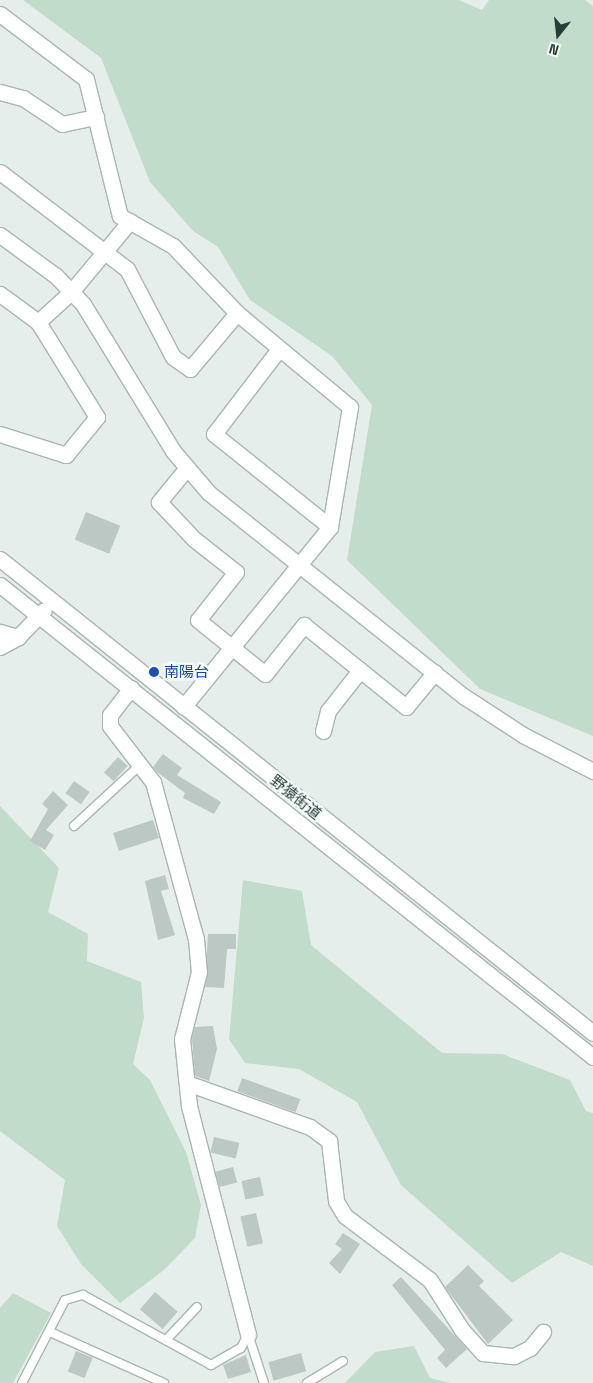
<!DOCTYPE html>
<meta charset="utf-8">
<style>
body{margin:0}
#map{position:relative;width:593px;height:1383px;overflow:hidden;background:#e6eeeb;font-family:"Space Grotesk","Noto Sans JP",sans-serif}
div>[style]{position:absolute}
.green>*{inset:0;background:#c1dccb}
.building>*{inset:0;background:#bbc8c4;transform-origin:0 0}
.roads{filter:drop-shadow(1px 0 #a9b6b2) drop-shadow(-1px 0 #a9b6b2) drop-shadow(0 1px #a9b6b2) drop-shadow(0 -1px #a9b6b2)}
.lane>*{height:8px;margin:-4px;padding:0 4px;transform-origin:4px;border-radius:4px;background:#fff}
.street>*{height:15px;margin:-7.5px;padding:0 7.5px;transform-origin:7.5px;border-radius:7.5px;background:#fff}
.secondary>*{height:15px;margin:-7.5px;padding:0 7.5px;transform-origin:7.5px;border-radius:7.5px;background:#fff}
.dots>*{width:14px;height:14px;translate:-50% -50%;box-sizing:border-box;border:2px solid #f6faf9;border-radius:50%}
span{translate:-50% -50%;white-space:nowrap;text-align:center;line-height:1.15;-webkit-text-stroke:5px #f6faf9;paint-order:stroke}
.transit-label{font-size:15px;color:#164399}
.left{translate:0 -50%;text-align:left}
.street-label{font-size:15px;color:#263e3a}
.north{position:absolute;left:533px;top:10px;width:50px;height:50px;-webkit-text-stroke:4px #f6faf9;paint-order:stroke;rotate:196deg;font-size:14px;font-weight:700;line-height:20px;text-align:center;color:#263e3a}
.north::after{content:'';display:block;margin:auto;width:18px;height:22px;background:#263e3a;clip-path:polygon(50% 0,100% 100%,50% 72%,0 100%)}
</style>
<div id="map">
<div class="green">
<div style="clip-path:polygon(23px 0,459px 0,482px 10px,489px 0,585px 0,593px 6px,593px 736px,480px 689px,347px 560px,372px 405px,332px 356px,250px 300px,218px 247px,193px 231px,150px 182px,101px 58px)"></div>
<div style="clip-path:polygon(0 806px,59px 868px,48px 912px,88px 934px,87px 961px,141px 982px,144px 1018px,133px 1064px,150px 1080px,186px 1152px,201px 1205px,195px 1238px,164px 1270px,120px 1303px,81px 1264px,57px 1226px,65px 1180px,0 1131px)"></div>
<div style="clip-path:polygon(243px 880px,302px 891px,311px 945px,442px 1053px,502px 1054px,570px 1080px,586px 1111px,593px 1113px,593px 1266px,561px 1252px,512px 1283px,401px 1185px,357px 1102px,299px 1069px,245px 1063px,229px 1039px)"></div>
<div style="clip-path:polygon(13px 1293px,51px 1313px,13px 1383px,0 1383px,0 1308px)"></div>
<div style="clip-path:polygon(414px 1346px,430px 1378px,450px 1383px,345px 1383px,375px 1352px)"></div>
</div>
<div class="building">
<div style="left:86px;top:512px;width:37px;height:30px;rotate:22deg"></div>
<div style="clip-path:polygon(163px 754px,182px 768px,177px 775px,221px 802px,214px 814px,183px 798px,185px 793px,157px 772px,153px 767px)"></div>
<div style="left:118px;top:757px;width:13px;height:21px;rotate:42deg"></div>
<div style="left:74px;top:781px;width:19px;height:15px;rotate:35deg"></div>
<div style="clip-path:polygon(53px 791px,68px 805px,46px 830px,54px 835px,45px 850px,30px 841px,48px 809px,42px 804px)"></div>
<div style="left:153px;top:820px;width:19px;height:42px;rotate:72deg"></div>
<div style="clip-path:polygon(165px 875px,169px 889px,161px 891px,175px 935px,158px 940px,145px 881px)"></div>
<div style="clip-path:polygon(208px 934px,236px 934px,236px 949px,227px 949px,224px 988px,205px 987px)"></div>
<div style="clip-path:polygon(213px 1026px,217px 1049px,209px 1081px,195px 1076px,192px 1038px,195px 1027px)"></div>
<div style="left:242px;top:1078px;width:62px;height:14px;rotate:20deg"></div>
<div style="left:214px;top:1137px;width:26px;height:16px;rotate:13deg"></div>
<div style="left:233px;top:1167px;width:16px;height:18px;rotate:75deg"></div>
<div style="left:260px;top:1177px;width:19px;height:19px;rotate:78deg"></div>
<div style="left:256px;top:1213px;width:31px;height:16px;rotate:77deg"></div>
<div style="clip-path:polygon(343px 1233px,360px 1244px,340px 1274px,329px 1263px,342px 1249px,335px 1244px)"></div>
<div style="clip-path:polygon(468px 1265px,484px 1281px,479px 1286px,513px 1320px,488px 1344px,445px 1287px)"></div>
<div style="clip-path:polygon(401px 1277px,467px 1349px,446px 1368px,437px 1358px,445px 1350px,392px 1285px)"></div>
<div style="left:155px;top:1292px;width:30px;height:23px;rotate:41deg"></div>
<div style="left:76px;top:1351px;width:18px;height:22px;rotate:22deg"></div>
<div style="left:301px;top:1353px;width:19px;height:34px;rotate:74deg"></div>
<div style="clip-path:polygon(246px 1355px,251px 1372px,228px 1379px,223px 1365px)"></div>
</div>
<div class="roads">
<div class="lane">
<div style="left:74px;top:826px;width:90px;rotate:-42.7deg"></div>
<div style="left:50px;top:1332px;width:125px;rotate:24.1deg"></div>
<div style="left:248px;top:1334px;width:52px;rotate:71.9deg"></div>
<div style="left:166px;top:1340px;width:45px;rotate:-46.8deg"></div>
<div style="left:22px;top:1383px;width:93px;rotate:-62.6deg"></div>
<div style="left:65px;top:1300px;width:19px;rotate:-16deg"></div>
<div style="left:83px;top:1295px;width:146px;rotate:28.7deg"></div>
<div style="left:211px;top:1365px;width:34px;rotate:-30deg"></div>
<div style="left:241px;top:1348px;width:16px;rotate:-63deg"></div>
<div style="left:307px;top:1383px;width:42px;rotate:-31.4deg"></div>
</div>
<div class="street">
<div style="left:0;top:14px;width:108px;rotate:37.1deg"></div>
<div style="left:86px;top:79px;width:141px;rotate:76.1deg"></div>
<div style="left:120px;top:216px;width:61px;rotate:29.5deg"></div>
<div style="left:173px;top:246px;width:93px;rotate:46.3deg"></div>
<div style="left:237px;top:313px;width:147px;rotate:39.8deg"></div>
<div style="left:350px;top:407px;width:122px;rotate:99.5deg"></div>
<div style="left:330px;top:527px;width:232px;rotate:129.2deg"></div>
<div style="left:0;top:92px;width:24px;rotate:15deg"></div>
<div style="left:23px;top:98px;width:47px;rotate:33.7deg"></div>
<div style="left:62px;top:124px;width:35px;rotate:-12deg"></div>
<div style="left:0;top:172px;width:160px;rotate:37.4deg"></div>
<div style="left:127px;top:269px;width:99px;rotate:62.4deg"></div>
<div style="left:173px;top:357px;width:21px;rotate:35deg"></div>
<div style="left:190px;top:369px;width:73px;rotate:-50deg"></div>
<div style="left:0;top:235px;width:69px;rotate:36.2deg"></div>
<div style="left:56px;top:276px;width:39px;rotate:46deg"></div>
<div style="left:83px;top:304px;width:172px;rotate:58.5deg"></div>
<div style="left:173px;top:451px;width:55px;rotate:49.4deg"></div>
<div style="left:209px;top:493px;width:327px;rotate:38.6deg"></div>
<div style="left:465px;top:697px;width:69px;rotate:33.2deg"></div>
<div style="left:523px;top:735px;width:79px;rotate:27.2deg"></div>
<div style="left:0;top:294px;width:47px;rotate:36.4deg"></div>
<div style="left:38px;top:322px;width:112px;rotate:58.2deg"></div>
<div style="left:97px;top:417px;width:49px;rotate:129.2deg"></div>
<div style="left:66px;top:455px;width:69px;rotate:-162.3deg"></div>
<div style="left:38px;top:322px;width:45px;rotate:-42.3deg"></div>
<div style="left:71px;top:292px;width:92px;rotate:-50.3deg"></div>
<div style="left:279px;top:349px;width:107px;rotate:127.4deg"></div>
<div style="left:214px;top:434px;width:149px;rotate:38.7deg"></div>
<div style="left:186px;top:469px;width:43px;rotate:129.3deg"></div>
<div style="left:159px;top:502px;width:51px;rotate:46.6deg"></div>
<div style="left:194px;top:539px;width:53px;rotate:38.2deg"></div>
<div style="left:236px;top:572px;width:61px;rotate:128.4deg"></div>
<div style="left:198px;top:620px;width:86px;rotate:38.9deg"></div>
<div style="left:265px;top:674px;width:63px;rotate:-51.5deg"></div>
<div style="left:304px;top:625px;width:131px;rotate:38.8deg"></div>
<div style="left:406px;top:707px;width:45px;rotate:-50.4deg"></div>
<div style="left:0;top:632px;width:19px;rotate:16deg"></div>
<div style="left:131px;top:688px;width:34px;rotate:128deg"></div>
<div style="left:110px;top:715px;width:11px;rotate:90deg"></div>
<div style="left:110px;top:726px;width:71px;rotate:52.5deg"></div>
<div style="left:153px;top:782px;width:163px;rotate:74.7deg"></div>
<div style="left:196px;top:939px;width:33px;rotate:85deg"></div>
<div style="left:199px;top:972px;width:69px;rotate:104.2deg"></div>
<div style="left:182px;top:1039px;width:67px;rotate:84deg"></div>
<div style="left:189px;top:1106px;width:236px;rotate:75.5deg"></div>
<div style="left:323px;top:731px;width:21px;rotate:-76deg"></div>
<div style="left:328px;top:711px;width:52px;rotate:-52deg"></div>
<div style="left:187px;top:1083px;width:131px;rotate:19.7deg"></div>
<div style="left:310px;top:1127px;width:24px;rotate:36deg"></div>
<div style="left:329px;top:1141px;width:60px;rotate:83.3deg"></div>
<div style="left:336px;top:1201px;width:17px;rotate:59deg"></div>
<div style="left:345px;top:1216px;width:106px;rotate:37deg"></div>
<div style="left:430px;top:1280px;width:59px;rotate:57.4deg"></div>
<div style="left:462px;top:1330px;width:31px;rotate:48deg"></div>
<div style="left:483px;top:1353px;width:31px;rotate:6deg"></div>
<div style="left:514px;top:1356px;width:18px;rotate:-27deg"></div>
<div style="left:530px;top:1348px;width:21px;rotate:-51deg"></div>
</div>
<div class="secondary">
<div style="left:0;top:559px;width:759px;rotate:38.64deg"></div>
<div style="left:0;top:585px;width:758px;rotate:38.52deg"></div>
<div style="left:0;top:647px;width:21px;rotate:-29deg"></div>
<div style="left:18px;top:637px;width:37px;rotate:-46deg"></div>
</div>
</div>
<div class="dots">
<div style="left:154px;top:672px;background:#1a4fb4"></div>
</div>
<div class="transit-label">
<span class="left" style="left:164px;top:672px">南陽台</span>
</div>
<div class="street-label">
<span style="left:296px;top:797px;rotate:39deg">野猿街道</span>
</div>
<div class="north">N</div>
</div>
